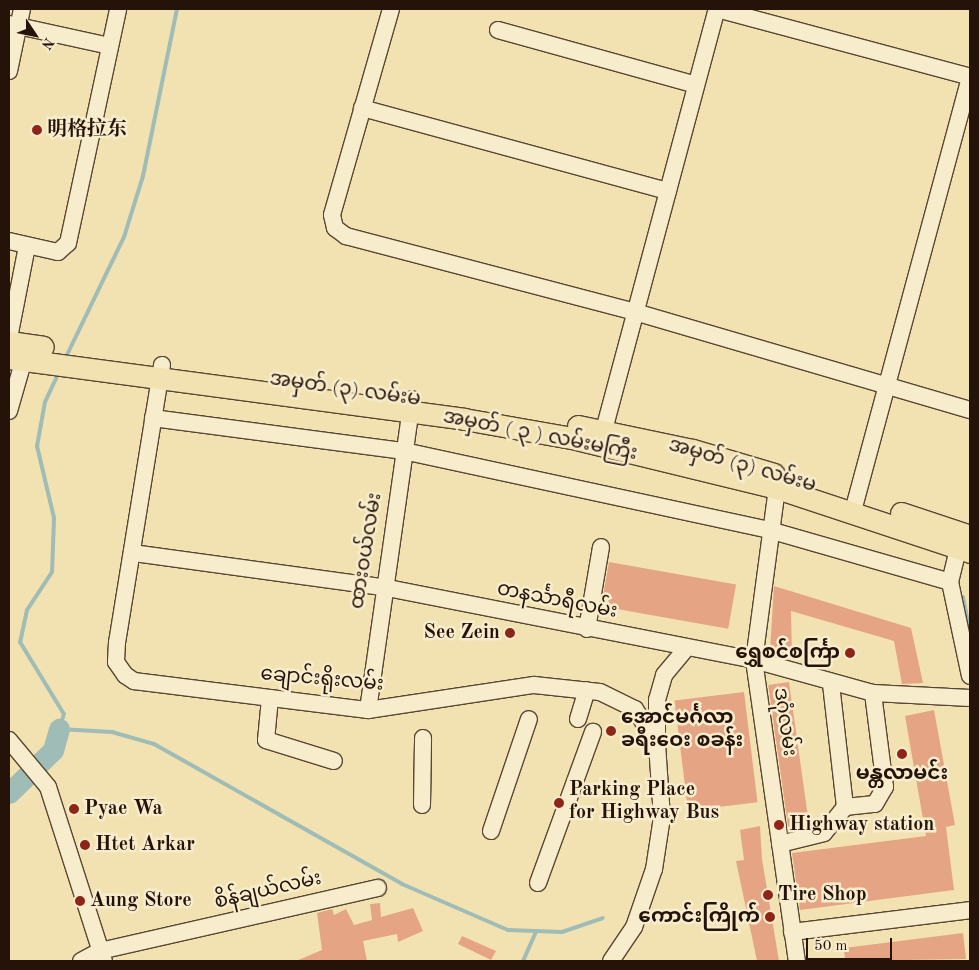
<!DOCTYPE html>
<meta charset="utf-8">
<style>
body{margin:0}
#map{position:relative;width:979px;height:970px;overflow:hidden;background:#f2e2b1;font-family:"Old Standard TT","Noto Serif SC","Noto Sans Myanmar",serif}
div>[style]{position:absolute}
.stream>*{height:4px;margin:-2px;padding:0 2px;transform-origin:2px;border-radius:2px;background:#9fbcb6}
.river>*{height:21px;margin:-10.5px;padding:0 10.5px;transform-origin:10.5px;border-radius:10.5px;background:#9fbcb6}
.building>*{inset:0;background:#e5a584;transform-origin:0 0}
.roads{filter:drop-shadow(1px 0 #584633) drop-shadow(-1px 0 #584633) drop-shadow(0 1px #584633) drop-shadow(0 -1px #584633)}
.minor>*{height:16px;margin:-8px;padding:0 8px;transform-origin:8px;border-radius:8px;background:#f7eccc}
.major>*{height:21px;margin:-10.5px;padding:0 10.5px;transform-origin:10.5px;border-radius:10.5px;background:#f2e2b1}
.dots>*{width:14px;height:14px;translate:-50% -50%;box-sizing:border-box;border:2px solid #f7eccc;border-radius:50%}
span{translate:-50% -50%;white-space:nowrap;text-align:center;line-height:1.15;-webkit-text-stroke:5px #f7eccc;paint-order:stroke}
.poi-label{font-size:20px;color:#251209;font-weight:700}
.left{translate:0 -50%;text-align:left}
.right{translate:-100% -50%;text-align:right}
.street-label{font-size:20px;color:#251209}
.frame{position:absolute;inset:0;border:10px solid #251209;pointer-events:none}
.north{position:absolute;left:10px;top:10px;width:50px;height:50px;-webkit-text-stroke:4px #f7eccc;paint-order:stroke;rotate:124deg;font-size:14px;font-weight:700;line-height:20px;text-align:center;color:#251209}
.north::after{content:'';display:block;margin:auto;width:18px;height:22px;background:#251209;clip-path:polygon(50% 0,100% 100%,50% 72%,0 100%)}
.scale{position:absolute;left:806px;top:938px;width:86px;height:22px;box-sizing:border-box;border:2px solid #251209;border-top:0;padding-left:6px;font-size:15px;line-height:18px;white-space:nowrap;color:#251209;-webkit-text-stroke:4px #f7eccc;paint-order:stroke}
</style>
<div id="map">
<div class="stream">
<div style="left:65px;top:359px;width:136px;rotate:-64.2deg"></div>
<div style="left:124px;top:237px;width:64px;rotate:-72.7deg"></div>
<div style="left:143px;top:176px;width:170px;rotate:-78.5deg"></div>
<div style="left:59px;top:372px;width:33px;rotate:115deg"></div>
<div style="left:45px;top:402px;width:45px;rotate:100.3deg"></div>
<div style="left:37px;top:446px;width:74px;rotate:76.7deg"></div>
<div style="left:54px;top:518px;width:54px;rotate:92.1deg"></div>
<div style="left:52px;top:572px;width:45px;rotate:123.3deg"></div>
<div style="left:27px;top:610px;width:33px;rotate:102deg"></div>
<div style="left:20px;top:642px;width:84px;rotate:58.6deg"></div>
<div style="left:64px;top:714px;width:16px;rotate:108deg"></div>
<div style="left:59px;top:729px;width:53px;rotate:3.2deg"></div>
<div style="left:112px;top:732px;width:44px;rotate:15.9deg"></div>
<div style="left:154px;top:744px;width:285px;rotate:29.4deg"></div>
<div style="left:402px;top:884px;width:116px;rotate:23.5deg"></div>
<div style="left:508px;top:930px;width:54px;rotate:2.1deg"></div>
<div style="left:562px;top:932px;width:43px;rotate:-18.9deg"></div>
<div style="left:963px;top:597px;width:37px;rotate:79deg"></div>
<div style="left:523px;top:961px;width:32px;rotate:-66deg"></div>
</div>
<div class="river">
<div style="left:9px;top:793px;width:62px;rotate:-44.3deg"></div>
<div style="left:53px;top:750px;width:22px;rotate:-74deg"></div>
</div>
<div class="building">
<div style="left:609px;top:562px;width:129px;height:45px;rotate:10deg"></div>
<div style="clip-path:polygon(774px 586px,911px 628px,923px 683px,902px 684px,894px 641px,791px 611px,792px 657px,770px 651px)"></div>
<div style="left:789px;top:682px;width:146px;height:21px;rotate:82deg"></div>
<div style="left:744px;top:692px;width:111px;height:70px;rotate:83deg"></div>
<div style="clip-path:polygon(934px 710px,955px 825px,946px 827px,954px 890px,800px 910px,792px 853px,926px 836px,905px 716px)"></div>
<div style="clip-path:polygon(760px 826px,762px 859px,779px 961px,757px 961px,736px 861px,744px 860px,740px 830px)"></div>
<div style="clip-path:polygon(380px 903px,381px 917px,413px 908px,423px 931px,398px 942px,397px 934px,363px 941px,367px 961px,296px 961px,322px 950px,317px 913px,332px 909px,334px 915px,346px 909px,354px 925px,372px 920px,370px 904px)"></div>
<div style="clip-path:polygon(963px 933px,966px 959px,845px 961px,844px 948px)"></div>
<div style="clip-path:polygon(462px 936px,496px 951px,491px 960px,458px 944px)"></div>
</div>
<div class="roads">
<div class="minor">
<div style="left:391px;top:9px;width:214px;rotate:106deg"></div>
<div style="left:332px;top:215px;width:13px;rotate:77deg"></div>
<div style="left:335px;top:228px;width:14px;rotate:36deg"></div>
<div style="left:346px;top:236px;width:299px;rotate:14.7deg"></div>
<div style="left:635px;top:312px;width:349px;rotate:16.3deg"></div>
<div style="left:717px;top:9px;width:262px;rotate:15deg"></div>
<div style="left:9px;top:24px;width:103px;rotate:12.3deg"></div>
<div style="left:498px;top:30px;width:205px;rotate:15.5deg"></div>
<div style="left:9px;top:71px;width:63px;rotate:-78.2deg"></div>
<div style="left:362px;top:108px;width:317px;rotate:15.2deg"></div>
<div style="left:9px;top:241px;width:50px;rotate:12.7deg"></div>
<div style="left:58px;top:252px;width:13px;rotate:-42deg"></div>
<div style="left:68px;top:243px;width:239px;rotate:-77.9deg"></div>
<div style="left:9px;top:338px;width:94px;rotate:-78.9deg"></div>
<div style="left:162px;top:365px;width:281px;rotate:99.2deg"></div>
<div style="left:117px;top:642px;width:20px;rotate:93deg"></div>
<div style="left:116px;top:662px;width:16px;rotate:55deg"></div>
<div style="left:125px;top:675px;width:11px;rotate:34deg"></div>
<div style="left:134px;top:681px;width:236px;rotate:7.1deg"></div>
<div style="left:368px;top:710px;width:168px;rotate:-8.6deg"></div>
<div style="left:534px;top:685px;width:66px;rotate:6.1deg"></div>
<div style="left:600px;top:692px;width:39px;rotate:26deg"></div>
<div style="left:635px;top:709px;width:41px;rotate:57.8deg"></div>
<div style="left:657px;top:744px;width:73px;rotate:86.1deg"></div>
<div style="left:662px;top:817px;width:53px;rotate:98.7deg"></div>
<div style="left:654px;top:869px;width:61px;rotate:109deg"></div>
<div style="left:634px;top:927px;width:41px;rotate:124.1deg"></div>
<div style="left:9px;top:411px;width:54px;rotate:-73.9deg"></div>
<div style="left:153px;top:418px;width:253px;rotate:7.5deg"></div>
<div style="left:404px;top:451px;width:373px;rotate:12.2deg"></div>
<div style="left:769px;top:530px;width:188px;rotate:16deg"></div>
<div style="left:601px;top:441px;width:447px;rotate:-75deg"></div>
<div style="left:777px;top:488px;width:174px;rotate:97.6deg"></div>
<div style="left:754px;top:660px;width:304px;rotate:81.9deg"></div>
<div style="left:853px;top:511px;width:450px;rotate:-74.9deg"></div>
<div style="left:961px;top:537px;width:46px;rotate:103.7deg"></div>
<div style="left:950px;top:582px;width:96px;rotate:78deg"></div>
<div style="left:133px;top:553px;width:251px;rotate:7.8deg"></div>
<div style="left:382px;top:587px;width:379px;rotate:11.1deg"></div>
<div style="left:754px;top:660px;width:123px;rotate:15.5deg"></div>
<div style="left:873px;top:693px;width:97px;rotate:3deg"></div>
<div style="left:587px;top:629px;width:83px;rotate:-80.3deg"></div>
<div style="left:831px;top:684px;width:124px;rotate:83.5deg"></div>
<div style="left:845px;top:807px;width:30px;rotate:-6deg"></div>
<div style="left:875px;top:804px;width:20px;rotate:-60deg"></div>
<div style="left:885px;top:787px;width:95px;rotate:-97.3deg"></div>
<div style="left:270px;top:698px;width:42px;rotate:95.4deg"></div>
<div style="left:266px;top:740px;width:71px;rotate:17.2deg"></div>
<div style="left:368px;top:710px;width:314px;rotate:-81.9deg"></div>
<div style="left:578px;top:719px;width:30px;rotate:-73deg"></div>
<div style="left:9px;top:740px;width:61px;rotate:50.3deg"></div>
<div style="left:48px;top:787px;width:183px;rotate:72.2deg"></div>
<div style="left:657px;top:744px;width:44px;rotate:-90deg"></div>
<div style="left:657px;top:700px;width:26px;rotate:-74deg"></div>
<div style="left:664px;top:675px;width:35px;rotate:-50deg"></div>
<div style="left:422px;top:805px;width:67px;rotate:-89.1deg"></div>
<div style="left:491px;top:831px;width:118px;rotate:-71.3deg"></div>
<div style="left:780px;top:844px;width:45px;rotate:-14deg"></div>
<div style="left:824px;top:833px;width:33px;rotate:-51deg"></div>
<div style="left:538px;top:883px;width:161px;rotate:-70deg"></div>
<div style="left:792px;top:932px;width:179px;rotate:-7deg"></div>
<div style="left:81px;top:961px;width:21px;rotate:-28deg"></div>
<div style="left:100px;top:951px;width:285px;rotate:-12.8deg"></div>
</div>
<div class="major">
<div style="left:9px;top:342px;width:34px;rotate:8deg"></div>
<div style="left:9px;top:358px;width:459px;rotate:7.6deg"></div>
<div style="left:464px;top:419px;width:110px;rotate:10deg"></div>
<div style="left:572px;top:438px;width:211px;rotate:13.7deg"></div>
<div style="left:777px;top:488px;width:203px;rotate:18.3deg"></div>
<div style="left:578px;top:426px;width:117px;rotate:11.8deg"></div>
<div style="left:693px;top:450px;width:84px;rotate:16.5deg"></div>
<div style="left:901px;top:513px;width:73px;rotate:18.4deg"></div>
</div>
</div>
<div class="dots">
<div style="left:37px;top:130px;background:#8f2418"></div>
<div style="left:510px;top:633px;background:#8f2418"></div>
<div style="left:850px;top:653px;background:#8f2418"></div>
<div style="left:611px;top:731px;background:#8f2418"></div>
<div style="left:902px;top:754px;background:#8f2418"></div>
<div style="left:559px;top:803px;background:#8f2418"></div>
<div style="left:74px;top:809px;background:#8f2418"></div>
<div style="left:779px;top:825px;background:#8f2418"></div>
<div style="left:85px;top:845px;background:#8f2418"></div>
<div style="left:768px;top:895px;background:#8f2418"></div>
<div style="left:80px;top:901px;background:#8f2418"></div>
<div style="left:770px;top:917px;background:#8f2418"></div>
</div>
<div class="poi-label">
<span class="left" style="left:47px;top:130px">明格拉东</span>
<span class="right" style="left:500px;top:633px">See Zein</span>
<span class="right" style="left:840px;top:653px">ရွှေစင်စင်္ကြာ</span>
<span class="left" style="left:621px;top:730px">အောင်မင်္ဂလာ<br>ခရီးဝေး စခန်း</span>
<span style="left:902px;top:774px">မန္တလာမင်း</span>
<span class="left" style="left:569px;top:802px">Parking Place<br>for Highway Bus</span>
<span class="left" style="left:84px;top:809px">Pyae Wa</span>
<span class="left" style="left:789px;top:825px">Highway station</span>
<span class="left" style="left:95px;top:845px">Htet Arkar</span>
<span class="left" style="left:778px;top:895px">Tire Shop</span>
<span class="left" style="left:90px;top:901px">Aung Store</span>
<span class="right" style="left:760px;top:917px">ကောင်းကြိုက်</span>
</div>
<div class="street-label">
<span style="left:345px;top:390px;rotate:8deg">အမှတ် (၃) လမ်းမ</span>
<span style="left:540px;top:436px;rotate:11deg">အမှတ် ( ၃ ) လမ်းမကြီး</span>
<span style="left:742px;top:466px;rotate:16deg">အမှတ် (၃) လမ်းမ</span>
<span style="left:367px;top:551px;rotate:-81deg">ထားဝယ်လမ်း</span>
<span style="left:557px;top:601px;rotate:11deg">တနင်္သာရီလမ်း</span>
<span style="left:322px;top:680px;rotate:5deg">ချောင်းရိုးလမ်း</span>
<span style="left:784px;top:722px;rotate:82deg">ဒဂုံလမ်း</span>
<span style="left:268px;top:891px;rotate:-13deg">စိန်ချယ်လမ်း</span>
</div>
<div class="frame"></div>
<div class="north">N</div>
<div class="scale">50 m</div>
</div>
